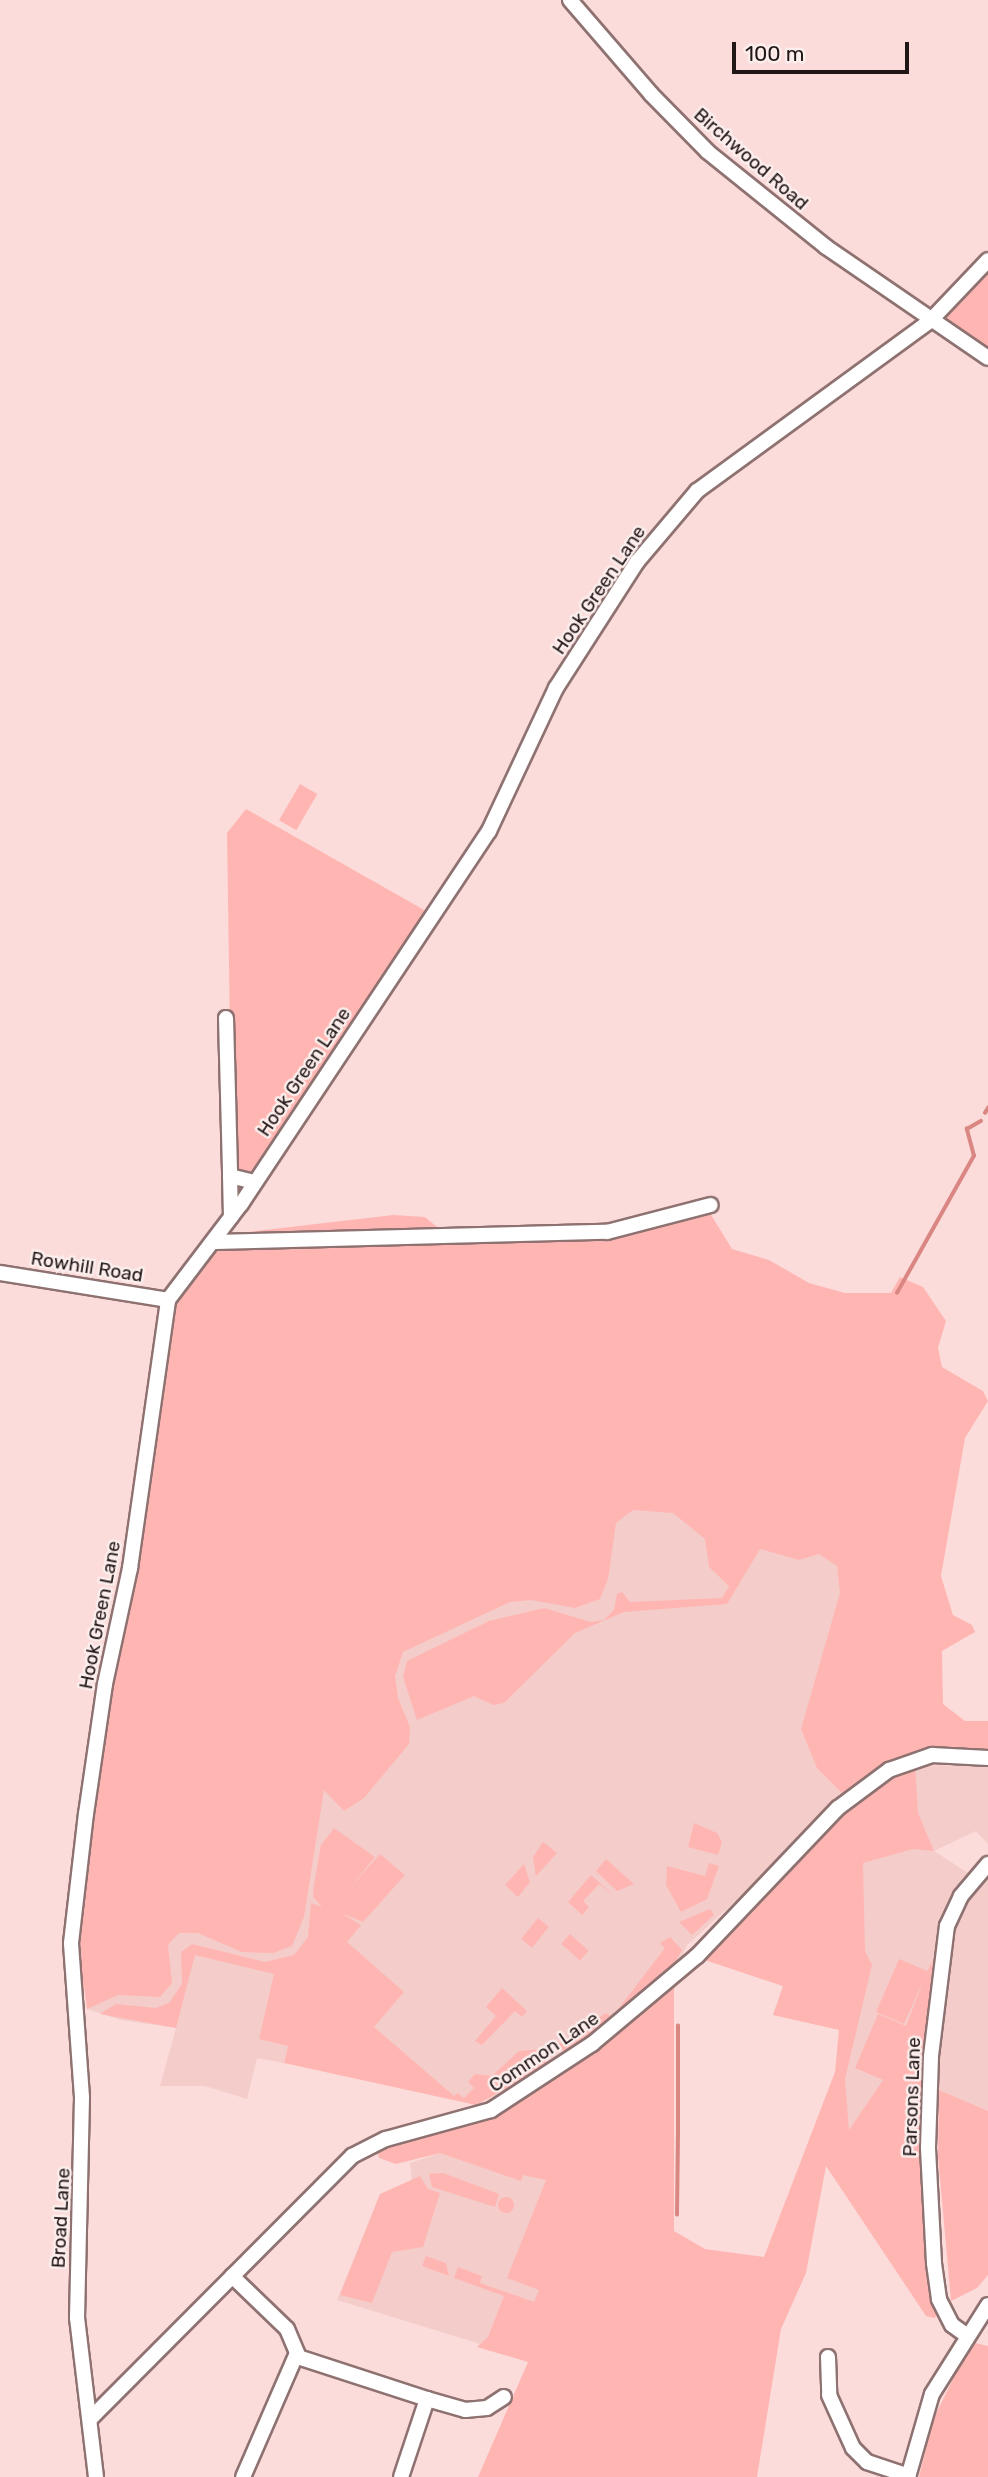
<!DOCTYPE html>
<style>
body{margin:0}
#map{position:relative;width:988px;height:2477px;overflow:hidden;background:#fbdcda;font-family:Rubik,sans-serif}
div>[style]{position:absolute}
.built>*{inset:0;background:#f4ccca}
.green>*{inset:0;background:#ffb6b2;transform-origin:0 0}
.round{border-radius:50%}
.stream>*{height:3.5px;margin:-1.75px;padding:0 1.75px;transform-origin:1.75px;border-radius:1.75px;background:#da8683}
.roads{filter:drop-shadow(2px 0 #8e7271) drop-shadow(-2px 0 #8e7271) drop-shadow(0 2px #8e7271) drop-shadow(0 -2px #8e7271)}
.minor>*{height:14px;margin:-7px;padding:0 7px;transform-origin:7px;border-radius:7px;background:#fff}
span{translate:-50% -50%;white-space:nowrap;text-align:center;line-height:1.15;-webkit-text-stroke:5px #fbeeed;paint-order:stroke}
.street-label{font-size:19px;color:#201615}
.scale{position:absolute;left:732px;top:42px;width:177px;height:32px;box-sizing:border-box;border:4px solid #201615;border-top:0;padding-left:9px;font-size:21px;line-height:24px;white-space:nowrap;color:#201615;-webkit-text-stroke:5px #fbeeed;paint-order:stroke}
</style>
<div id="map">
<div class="built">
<div style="clip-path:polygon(762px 1291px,898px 1757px,862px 1776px,840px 1795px,789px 1852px,686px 1946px,680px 1961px,640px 1998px,545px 2068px,476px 2105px,288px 2046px,284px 2063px,257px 2058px,247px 2099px,205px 2086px,160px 2086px,176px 2028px,121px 2020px,87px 2009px,78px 1939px)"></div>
<div style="clip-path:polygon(915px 1765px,988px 1766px,988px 1844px,976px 1831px,934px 1851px,968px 1873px,977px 1864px,988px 1868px,988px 2111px,915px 2083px,849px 2131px,839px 2029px,773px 2015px,783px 1986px,699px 1958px)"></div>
<div style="clip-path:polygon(440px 2153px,560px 2175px,689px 2408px,337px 2300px,380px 2194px,412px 2183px,410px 2163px)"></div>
</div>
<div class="green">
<div style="clip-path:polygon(988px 262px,988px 358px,930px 321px)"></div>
<div style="left:300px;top:784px;width:20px;height:42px;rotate:30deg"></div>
<div style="clip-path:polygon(246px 809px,433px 915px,241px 1203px,232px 1166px,227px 833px)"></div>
<div style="clip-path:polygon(710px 1213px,732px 1249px,769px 1260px,809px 1283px,845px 1293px,891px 1293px,900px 1277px,923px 1287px,946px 1321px,938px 1348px,942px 1367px,983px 1391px,988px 1401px,965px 1438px,941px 1576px,953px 1615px,972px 1625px,975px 1632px,942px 1651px,943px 1704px,965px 1721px,988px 1721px,988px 1751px,925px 1749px,902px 1757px,844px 1795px,817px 1768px,801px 1729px,840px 1593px,837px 1566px,819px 1554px,799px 1560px,760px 1549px,727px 1604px,624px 1612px,575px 1633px,504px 1703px,493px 1705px,474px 1696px,417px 1720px,403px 1677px,407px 1661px,489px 1621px,544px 1608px,591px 1622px,604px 1620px,614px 1610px,617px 1594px,622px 1592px,630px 1602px,722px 1598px,729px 1586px,709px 1567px,705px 1539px,673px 1513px,633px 1510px,616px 1523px,608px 1579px,600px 1599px,575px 1608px,531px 1600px,510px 1602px,403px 1652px,395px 1676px,398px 1698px,410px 1727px,409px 1744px,364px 1798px,344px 1811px,324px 1790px,304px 1917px,292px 1946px,273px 1953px,242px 1952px,198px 1933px,179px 1933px,168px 1945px,172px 1983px,160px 1997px,118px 1995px,87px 2009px,84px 1986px,79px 1984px,75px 1937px,93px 1796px,174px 1300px,231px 1234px,393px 1215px,425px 1217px,437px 1227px,437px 1238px,628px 1230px)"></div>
<div style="clip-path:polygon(915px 1765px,918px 1813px,934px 1851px,913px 1849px,863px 1863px,865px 1951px,872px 1965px,845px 2079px,849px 2130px,883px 2080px,855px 2068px,878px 2014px,906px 2026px,924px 1979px,904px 2024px,876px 2012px,899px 1959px,927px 1971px,933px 1961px,923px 2055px,925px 2146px,941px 2312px,934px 2318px,926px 2316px,826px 2166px,806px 2273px,781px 2329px,757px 2477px,478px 2477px,528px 2362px,477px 2347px,488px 2337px,504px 2296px,454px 2278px,458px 2267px,482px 2276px,480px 2283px,534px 2302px,539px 2290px,507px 2278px,546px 2180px,523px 2175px,521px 2181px,440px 2153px,396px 2164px,379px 2158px,377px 2149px,477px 2123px,674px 1977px,674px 2231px,705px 2249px,764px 2257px,835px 2072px,839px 2030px,773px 2015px,783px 1986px,699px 1958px,836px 1817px,891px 1777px)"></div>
<div style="clip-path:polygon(694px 1823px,717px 1833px,722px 1842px,718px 1855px,688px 1847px)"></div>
<div style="clip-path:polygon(334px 1828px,375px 1857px,350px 1888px,380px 1854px,405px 1875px,363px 1922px,341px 1913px,361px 1925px,347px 1942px,404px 1992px,374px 2027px,454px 2096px,458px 2093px,464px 2098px,474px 2088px,468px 2082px,475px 2074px,492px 2076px,519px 2051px,542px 2049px,547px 2058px,545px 2068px,476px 2105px,284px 2063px,288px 2046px,259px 2039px,274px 1974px,195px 1955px,176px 2028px,100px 2014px,116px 2004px,156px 2008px,169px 2003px,182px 1984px,181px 1952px,192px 1944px,265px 1962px,294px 1955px,308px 1937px,311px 1903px,322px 1907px,313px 1897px,314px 1884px,321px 1845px)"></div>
<div style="clip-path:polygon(543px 1842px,557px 1853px,536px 1876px,533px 1857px)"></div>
<div style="clip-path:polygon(606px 1859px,634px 1884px,617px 1891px,596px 1871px)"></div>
<div style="clip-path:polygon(709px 1863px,719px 1866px,707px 1899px,681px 1912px,666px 1885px,667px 1866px,705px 1876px)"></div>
<div style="clip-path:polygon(524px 1864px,530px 1882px,518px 1897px,505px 1885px)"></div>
<div style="clip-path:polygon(591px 1875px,613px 1895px,599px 1884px,583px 1901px,589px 1907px,582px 1915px,568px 1902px)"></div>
<div style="clip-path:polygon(710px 1909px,714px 1915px,692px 1935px,679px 1922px)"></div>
<div style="left:538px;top:1918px;width:14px;height:27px;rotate:39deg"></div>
<div style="left:570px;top:1934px;width:25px;height:13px;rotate:42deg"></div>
<div style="clip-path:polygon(670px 1937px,682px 1950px,670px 1971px,610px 2022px,567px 2051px,552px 2048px,606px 2013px,612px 2017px,665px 1948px,660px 1943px)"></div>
<div style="clip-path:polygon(502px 1988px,527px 2011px,522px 2017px,515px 2011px,482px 2045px,475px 2041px,496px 2016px,486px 2007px)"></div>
<div style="clip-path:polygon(939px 2090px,988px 2111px,988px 2275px,977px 2288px,951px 2301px,938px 2156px)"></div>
<div style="clip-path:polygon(443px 2173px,499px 2194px,495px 2207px,432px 2187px,429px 2174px)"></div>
<div style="clip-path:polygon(420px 2176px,428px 2189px,440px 2193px,423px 2247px,392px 2252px,372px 2303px,340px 2295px,380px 2194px)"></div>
<div class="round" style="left:498px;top:2197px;width:16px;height:16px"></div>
<div style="clip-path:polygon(426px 2256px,446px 2263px,449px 2276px,422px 2266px)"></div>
<div style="clip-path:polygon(971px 2342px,988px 2346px,988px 2477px,919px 2477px,933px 2420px)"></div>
</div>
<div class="stream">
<div style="left:985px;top:1113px;width:6px;rotate:-59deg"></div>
<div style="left:897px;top:1293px;width:157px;rotate:-60.7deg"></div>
<div style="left:974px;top:1156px;width:28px;rotate:-105deg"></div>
<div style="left:967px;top:1129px;width:16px;rotate:-30deg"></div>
<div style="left:678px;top:2125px;width:99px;rotate:-90deg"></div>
<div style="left:677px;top:2215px;width:88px;rotate:-89.3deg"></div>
</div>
<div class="roads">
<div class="minor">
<div style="left:570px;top:0;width:124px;rotate:49.2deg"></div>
<div style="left:651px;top:94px;width:81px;rotate:45.5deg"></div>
<div style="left:708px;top:152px;width:151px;rotate:38.8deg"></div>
<div style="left:826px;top:247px;width:196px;rotate:34.4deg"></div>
<div style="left:226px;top:1018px;width:158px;rotate:88.5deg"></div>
<div style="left:230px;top:1176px;width:25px;rotate:14deg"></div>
<div style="left:230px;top:1176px;width:41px;rotate:88.6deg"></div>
<div style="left:213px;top:1242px;width:394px;rotate:-1.5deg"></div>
<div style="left:607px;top:1232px;width:107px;rotate:-14.6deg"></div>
<div style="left:0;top:1273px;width:170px;rotate:9.1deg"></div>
<div style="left:232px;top:2276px;width:76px;rotate:43.9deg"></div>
<div style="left:287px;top:2329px;width:26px;rotate:67deg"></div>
<div style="left:297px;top:2353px;width:135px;rotate:113.5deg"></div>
<div style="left:966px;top:2335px;width:17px;rotate:-144deg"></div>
<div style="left:952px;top:2325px;width:29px;rotate:-117deg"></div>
<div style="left:939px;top:2299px;width:36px;rotate:-98deg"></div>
<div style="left:934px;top:2263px;width:116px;rotate:-93deg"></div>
<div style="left:928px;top:2147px;width:91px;rotate:-88.1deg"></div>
<div style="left:931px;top:2056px;width:131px;rotate:-83deg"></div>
<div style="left:947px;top:1926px;width:33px;rotate:-65deg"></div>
<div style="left:961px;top:1896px;width:42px;rotate:-49.8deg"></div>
<div style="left:828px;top:2357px;width:38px;rotate:88deg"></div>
<div style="left:829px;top:2395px;width:58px;rotate:65.6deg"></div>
<div style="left:853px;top:2448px;width:20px;rotate:45deg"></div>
<div style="left:867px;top:2462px;width:44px;rotate:18.4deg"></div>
<div style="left:301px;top:2358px;width:133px;rotate:18deg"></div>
<div style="left:427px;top:2399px;width:82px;rotate:108.4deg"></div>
<div style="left:427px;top:2399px;width:40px;rotate:16deg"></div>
<div style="left:465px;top:2410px;width:22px;rotate:-5deg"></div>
<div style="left:487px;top:2408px;width:20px;rotate:-33deg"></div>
<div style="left:91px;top:2418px;width:370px;rotate:-45.1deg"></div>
<div style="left:352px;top:2156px;width:38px;rotate:-27deg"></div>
<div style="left:386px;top:2139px;width:109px;rotate:-15.4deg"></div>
<div style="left:491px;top:2110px;width:121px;rotate:-33.2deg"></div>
<div style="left:592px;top:2044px;width:137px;rotate:-40deg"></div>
<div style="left:697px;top:1956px;width:204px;rotate:-46.4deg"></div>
<div style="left:838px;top:1808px;width:64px;rotate:-36.7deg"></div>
<div style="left:889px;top:1770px;width:46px;rotate:-19.2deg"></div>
<div style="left:932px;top:1755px;width:56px;rotate:3.1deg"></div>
<div style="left:96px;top:2477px;width:160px;rotate:-96.8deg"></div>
<div style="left:77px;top:2318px;width:221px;rotate:-88.7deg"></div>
<div style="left:82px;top:2097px;width:154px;rotate:-94.1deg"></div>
<div style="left:71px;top:1943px;width:130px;rotate:-83.4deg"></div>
<div style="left:86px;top:1814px;width:131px;rotate:-81.7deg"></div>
<div style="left:105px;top:1684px;width:119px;rotate:-77.8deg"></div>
<div style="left:130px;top:1568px;width:271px;rotate:-81.9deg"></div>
<div style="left:168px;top:1300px;width:121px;rotate:-52.8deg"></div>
<div style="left:241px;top:1204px;width:448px;rotate:-56.4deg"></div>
<div style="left:489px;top:831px;width:158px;rotate:-64.9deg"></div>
<div style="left:556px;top:688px;width:150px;rotate:-57.3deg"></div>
<div style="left:637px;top:562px;width:93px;rotate:-49.8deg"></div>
<div style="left:697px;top:491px;width:288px;rotate:-36.1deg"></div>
<div style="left:930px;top:321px;width:84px;rotate:-46.4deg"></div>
<div style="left:908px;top:2477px;width:86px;rotate:-73.9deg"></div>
<div style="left:932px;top:2394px;width:105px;rotate:-57.8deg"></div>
</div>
</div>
<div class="street-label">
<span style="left:751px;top:159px;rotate:41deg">Birchwood Road</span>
<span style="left:599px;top:590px;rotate:-56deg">Hook Green Lane</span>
<span style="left:304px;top:1072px;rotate:-56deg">Hook Green Lane</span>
<span style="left:87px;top:1267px;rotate:9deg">Rowhill Road</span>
<span style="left:100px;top:1615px;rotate:-79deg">Hook Green Lane</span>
<span style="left:544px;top:2052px;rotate:-34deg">Common Lane</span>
<span style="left:912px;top:2097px;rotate:-88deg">Parsons Lane</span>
<span style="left:61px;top:2218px;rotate:-87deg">Broad Lane</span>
</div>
<div class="scale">100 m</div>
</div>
